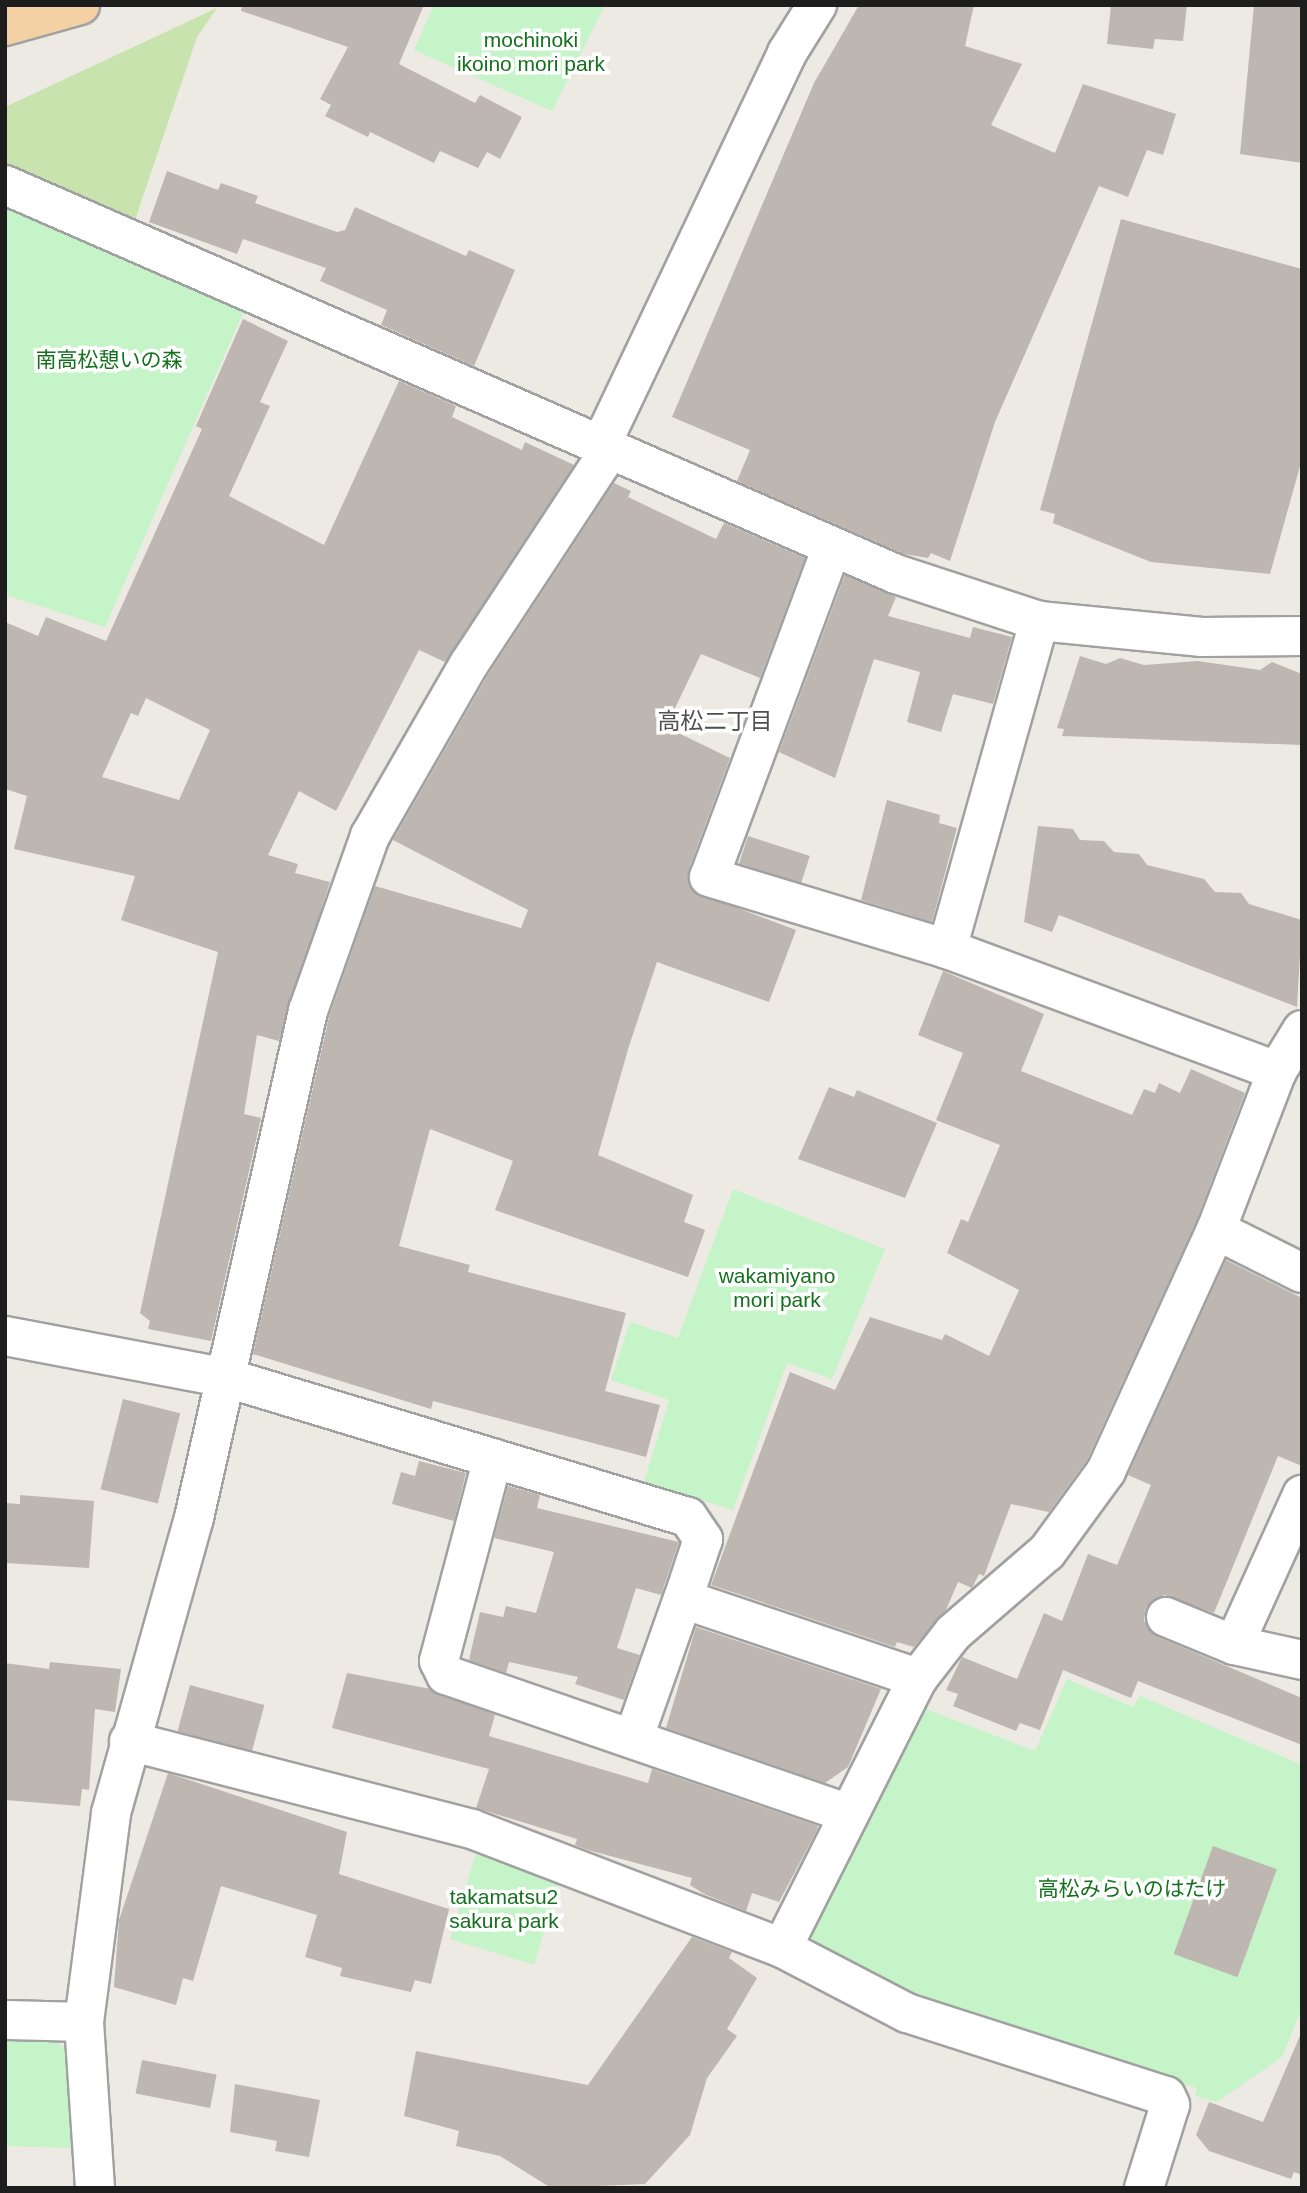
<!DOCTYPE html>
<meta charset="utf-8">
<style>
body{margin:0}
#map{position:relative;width:1307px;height:2193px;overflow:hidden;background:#edeae4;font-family:Arial,"Noto Sans JP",sans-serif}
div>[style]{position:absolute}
.grass>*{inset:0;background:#c8e3ae}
.park>*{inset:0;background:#c5f4c8;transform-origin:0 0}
.building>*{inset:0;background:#beb6b1;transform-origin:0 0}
.roads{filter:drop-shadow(2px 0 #a1a1a1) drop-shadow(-2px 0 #a1a1a1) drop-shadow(0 2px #a1a1a1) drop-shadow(0 -2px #a1a1a1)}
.street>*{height:38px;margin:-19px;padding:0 19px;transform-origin:19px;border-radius:19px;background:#fff}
.primary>*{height:38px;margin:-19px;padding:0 19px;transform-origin:19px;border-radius:19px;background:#f3d1a4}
span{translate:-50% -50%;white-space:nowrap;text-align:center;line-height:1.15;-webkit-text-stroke:7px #fff;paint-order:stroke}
.park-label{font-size:21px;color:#15711d}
.neighbourhood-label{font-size:23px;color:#505050}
.frame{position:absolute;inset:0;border:7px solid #1d1d1d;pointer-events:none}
</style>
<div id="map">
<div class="grass">
<div style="clip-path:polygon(217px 8px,197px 37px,134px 223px,5px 172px,5px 107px)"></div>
</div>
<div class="park">
<div style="clip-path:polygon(434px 5px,605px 5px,552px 111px,414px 50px)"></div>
<div style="clip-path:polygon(5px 206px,246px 306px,105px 627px,5px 595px)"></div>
<div style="clip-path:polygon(733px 1189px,885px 1249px,832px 1379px,787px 1363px,733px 1510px,644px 1482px,669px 1400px,611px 1380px,630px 1322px,678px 1338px)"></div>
<div style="clip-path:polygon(1067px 1679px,1133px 1707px,1140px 1696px,1302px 1765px,1302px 2007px,1282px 2057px,1217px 2102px,1195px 2096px,1197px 2088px,906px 1998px,816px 1949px,811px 1933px,918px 1706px,1035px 1751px)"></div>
<div style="left:476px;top:1853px;width:88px;height:90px;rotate:17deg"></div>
<div style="clip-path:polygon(5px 2041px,57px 2042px,69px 2053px,77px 2148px,5px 2146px)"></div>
</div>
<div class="building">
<div style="clip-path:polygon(242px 5px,424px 5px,399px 64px,475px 103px,480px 95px,522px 117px,500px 159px,487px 152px,478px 168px,440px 151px,434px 163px,370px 132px,368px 137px,325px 116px,331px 105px,320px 99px,348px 47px,241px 11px)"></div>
<div style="clip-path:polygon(859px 5px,974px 5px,965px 46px,1022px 64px,991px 125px,1055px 153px,1083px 84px,1176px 114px,1163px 155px,1147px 150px,1128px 197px,1099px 186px,995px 422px,950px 561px,931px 553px,928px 558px,904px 554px,737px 481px,750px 450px,672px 417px,814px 83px)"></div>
<div style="clip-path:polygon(1111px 5px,1187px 5px,1183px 41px,1155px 39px,1153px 49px,1107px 44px)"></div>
<div style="clip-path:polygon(1254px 5px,1302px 5px,1302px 163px,1240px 154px)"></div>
<div style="clip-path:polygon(167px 171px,218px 190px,221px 183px,258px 196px,255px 203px,337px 232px,345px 230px,355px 207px,466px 256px,469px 250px,515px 270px,474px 366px,381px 325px,387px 310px,320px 281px,326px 268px,243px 239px,237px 254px,149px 222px)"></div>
<div style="clip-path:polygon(1121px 219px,1302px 269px,1302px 459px,1270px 574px,1151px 562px,1053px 523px,1055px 514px,1040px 510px)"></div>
<div style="clip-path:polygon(evenodd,243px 319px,288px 341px,260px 402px,270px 406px,229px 496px,324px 545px,399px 381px,456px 406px,452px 417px,522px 450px,525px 442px,574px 465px,445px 662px,419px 650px,336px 811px,299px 791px,268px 855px,298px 864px,295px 873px,330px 882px,279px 1041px,257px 1035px,244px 1114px,261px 1118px,211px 1341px,148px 1329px,150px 1321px,140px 1313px,218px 952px,121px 920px,135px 876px,14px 849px,27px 796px,5px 789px,5px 622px,38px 636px,46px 617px,106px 641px,202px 429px,196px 426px,243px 319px,146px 698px,210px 730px,179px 800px,102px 777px,131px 713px,138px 716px,146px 698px)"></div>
<div style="clip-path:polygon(614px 483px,631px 491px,628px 497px,716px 539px,724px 523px,805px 558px,760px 678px,701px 654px,666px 727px,730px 758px,689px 869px,692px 891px,796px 930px,769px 1002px,657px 962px,629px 1046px,598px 1155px,693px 1195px,684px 1222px,705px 1230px,688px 1277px,495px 1210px,513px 1161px,430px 1129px,399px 1246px,470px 1265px,468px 1272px,626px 1313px,605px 1391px,660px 1405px,646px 1457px,433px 1401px,431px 1409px,253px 1354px,329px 1017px,375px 886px,521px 928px,528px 910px,393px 840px,488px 675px)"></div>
<div style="clip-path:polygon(845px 575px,896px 597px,888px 616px,970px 638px,973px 627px,1012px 637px,993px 704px,953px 694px,941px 732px,907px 722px,920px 672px,874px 659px,835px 778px,779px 752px)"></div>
<div style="clip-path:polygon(1080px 656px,1106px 664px,1120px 658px,1144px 665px,1198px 661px,1260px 670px,1272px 662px,1302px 674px,1302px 745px,1062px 736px,1064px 729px,1057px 728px)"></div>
<div style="clip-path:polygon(887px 800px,940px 815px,939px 823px,957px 828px,932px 922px,861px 900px)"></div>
<div style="clip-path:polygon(1038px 826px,1073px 829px,1080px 840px,1104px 841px,1114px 852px,1139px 854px,1147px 865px,1204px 879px,1215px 892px,1241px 893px,1249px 904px,1302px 920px,1297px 1007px,1059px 915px,1052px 932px,1024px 922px)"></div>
<div style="left:748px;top:836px;width:65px;height:29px;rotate:18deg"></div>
<div style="clip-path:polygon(943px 971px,1044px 1014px,1021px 1071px,1132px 1115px,1144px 1089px,1155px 1093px,1159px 1083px,1180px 1093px,1191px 1069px,1245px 1093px,1196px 1222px,1087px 1460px,1049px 1512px,1011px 1504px,984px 1576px,979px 1574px,972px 1588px,958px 1582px,946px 1610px,914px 1647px,897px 1642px,895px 1647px,711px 1585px,790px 1372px,835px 1390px,870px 1317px,942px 1340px,945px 1334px,989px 1356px,1019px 1290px,947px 1253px,961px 1219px,968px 1222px,1000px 1145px,936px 1120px,963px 1053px,918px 1035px)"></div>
<div style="clip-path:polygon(829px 1087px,854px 1097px,857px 1090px,937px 1123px,905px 1198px,798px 1159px)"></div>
<div style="clip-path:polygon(1226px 1260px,1302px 1298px,1302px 1466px,1278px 1456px,1214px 1613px,1164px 1595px,1146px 1608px,1144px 1621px,1158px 1637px,1302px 1698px,1302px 1745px,1138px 1681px,1131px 1698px,1063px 1670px,1040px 1730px,1020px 1723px,1016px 1731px,953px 1706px,958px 1694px,946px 1690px,962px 1657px,1017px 1679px,1044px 1613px,1062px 1621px,1088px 1554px,1117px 1565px,1151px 1485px,1128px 1475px)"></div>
<div style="left:123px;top:1399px;width:59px;height:93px;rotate:14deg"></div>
<div style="clip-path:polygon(419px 1461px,466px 1473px,454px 1521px,392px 1504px,401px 1472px,415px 1476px)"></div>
<div style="clip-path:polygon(508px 1486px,540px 1495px,537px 1508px,679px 1542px,661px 1595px,636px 1588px,617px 1648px,640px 1655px,624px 1700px,575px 1684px,578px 1677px,509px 1662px,506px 1673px,469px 1660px,480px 1612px,503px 1617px,506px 1606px,536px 1613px,554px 1552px,494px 1538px)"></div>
<div style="clip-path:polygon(20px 1495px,94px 1501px,89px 1568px,5px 1563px,5px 1503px,20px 1504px)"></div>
<div style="clip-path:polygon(696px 1627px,881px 1689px,848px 1767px,825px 1783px,666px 1728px)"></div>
<div style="clip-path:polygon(50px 1662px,121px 1669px,115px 1712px,95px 1709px,89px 1790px,82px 1789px,80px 1806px,5px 1800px,5px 1663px,49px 1669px)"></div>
<div style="clip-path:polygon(347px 1673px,431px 1689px,495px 1715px,489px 1736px,648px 1783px,652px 1769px,818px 1826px,816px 1832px,779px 1902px,752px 1893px,746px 1911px,704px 1894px,690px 1885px,692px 1878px,588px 1850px,575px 1845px,577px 1839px,476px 1808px,489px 1769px,332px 1728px)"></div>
<div style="left:190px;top:1685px;width:77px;height:48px;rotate:15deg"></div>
<div style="clip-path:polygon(168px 1773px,347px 1832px,339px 1874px,449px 1909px,431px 1984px,415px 1980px,411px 1992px,340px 1976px,342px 1968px,305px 1957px,317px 1915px,221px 1886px,193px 1981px,183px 1978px,176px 2005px,114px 1987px,119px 1920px)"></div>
<div style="left:1213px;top:1846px;width:68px;height:115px;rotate:20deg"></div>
<div style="clip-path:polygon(692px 1937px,732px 1952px,729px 1958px,757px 1978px,727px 2029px,737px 2036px,707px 2078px,690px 2135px,645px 2184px,551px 2188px,500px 2156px,456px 2146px,459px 2131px,404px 2116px,416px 2051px,588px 2085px)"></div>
<div style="clip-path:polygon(1302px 2031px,1302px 2175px,1294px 2172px,1291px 2179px,1209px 2151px,1196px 2135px,1209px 2102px,1263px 2122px)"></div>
<div style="left:142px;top:2060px;width:76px;height:34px;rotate:11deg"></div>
<div style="clip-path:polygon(235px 2084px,320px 2100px,309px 2157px,275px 2151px,277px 2141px,230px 2132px)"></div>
</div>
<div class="roads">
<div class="street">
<div style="left:5px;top:185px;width:972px;rotate:23.59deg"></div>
<div style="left:896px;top:574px;width:151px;rotate:18.2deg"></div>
<div style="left:1039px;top:621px;width:164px;rotate:5.6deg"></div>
<div style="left:1202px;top:637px;width:100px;rotate:-0.6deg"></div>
<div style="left:601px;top:445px;width:434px;rotate:-64.6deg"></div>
<div style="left:787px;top:53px;width:57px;rotate:-58deg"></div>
<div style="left:832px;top:547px;width:352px;rotate:110.4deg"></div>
<div style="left:709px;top:877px;width:249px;rotate:16.8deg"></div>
<div style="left:947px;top:949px;width:352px;rotate:20.3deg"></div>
<div style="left:947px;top:949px;width:341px;rotate:-74.3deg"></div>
<div style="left:1216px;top:1230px;width:96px;rotate:26.6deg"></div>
<div style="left:5px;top:1336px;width:226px;rotate:10.7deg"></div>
<div style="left:227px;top:1378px;width:481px;rotate:16.8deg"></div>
<div style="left:688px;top:1517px;width:27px;rotate:56deg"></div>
<div style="left:703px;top:1539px;width:63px;rotate:108.4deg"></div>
<div style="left:683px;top:1599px;width:248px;rotate:18.6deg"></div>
<div style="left:493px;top:1458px;width:210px;rotate:104.9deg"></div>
<div style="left:439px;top:1661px;width:16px;rotate:63deg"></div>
<div style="left:446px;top:1675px;width:426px;rotate:19deg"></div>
<div style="left:1166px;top:1617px;width:74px;rotate:22.4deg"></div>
<div style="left:1234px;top:1645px;width:70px;rotate:12.4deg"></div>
<div style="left:1234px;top:1645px;width:165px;rotate:-65.6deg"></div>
<div style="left:634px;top:1737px;width:146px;rotate:-70.5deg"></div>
<div style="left:129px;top:1741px;width:354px;rotate:14.4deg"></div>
<div style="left:472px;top:1829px;width:332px;rotate:21deg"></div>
<div style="left:782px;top:1948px;width:141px;rotate:27.5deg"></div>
<div style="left:907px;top:2013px;width:272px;rotate:17.8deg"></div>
<div style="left:1166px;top:2096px;width:10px;rotate:66deg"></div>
<div style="left:1170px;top:2105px;width:87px;rotate:107.4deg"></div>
<div style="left:782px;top:1948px;width:302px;rotate:-63.3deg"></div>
<div style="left:918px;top:1678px;width:57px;rotate:-52.1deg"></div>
<div style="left:953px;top:1633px;width:124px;rotate:-40.8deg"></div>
<div style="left:1047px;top:1552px;width:100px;rotate:-53.9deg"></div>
<div style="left:1106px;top:1471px;width:265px;rotate:-65.5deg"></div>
<div style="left:1216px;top:1230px;width:170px;rotate:-69deg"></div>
<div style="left:1277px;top:1071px;width:48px;rotate:-58.6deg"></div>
<div style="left:5px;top:2020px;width:79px;rotate:1.5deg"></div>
<div style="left:95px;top:2188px;width:166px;rotate:-93.8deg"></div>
<div style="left:84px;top:2022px;width:211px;rotate:-82.6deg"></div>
<div style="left:111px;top:1813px;width:306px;rotate:-74.3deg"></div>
<div style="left:194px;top:1518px;width:520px;rotate:-77.33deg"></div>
<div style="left:308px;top:1011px;width:186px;rotate:-70.5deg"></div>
<div style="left:370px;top:836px;width:198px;rotate:-60.1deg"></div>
<div style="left:469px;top:664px;width:257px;rotate:-56.7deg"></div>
</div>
<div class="primary">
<div style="left:5px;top:26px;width:78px;rotate:-15.6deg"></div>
</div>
</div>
<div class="park-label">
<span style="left:531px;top:52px">mochinoki<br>ikoino mori park</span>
<span style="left:109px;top:360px">南高松憩いの森</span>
<span style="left:777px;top:1288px">wakamiyano<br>mori park</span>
<span style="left:1132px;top:1889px">高松みらいのはたけ</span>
<span style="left:504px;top:1909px">takamatsu2<br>sakura park</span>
</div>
<div class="neighbourhood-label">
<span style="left:715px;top:721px">高松二丁目</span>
</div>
<div class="frame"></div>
</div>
